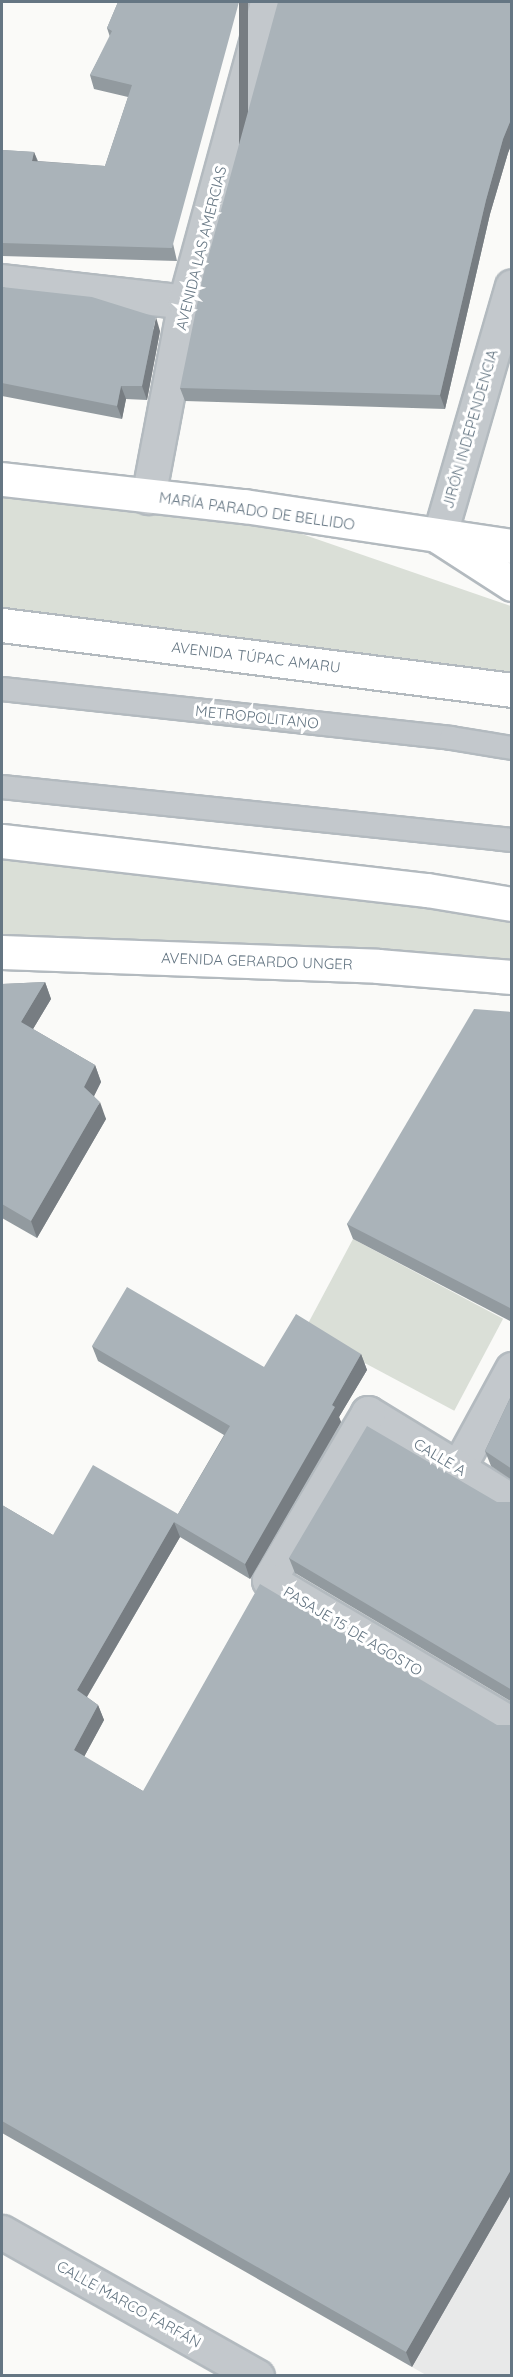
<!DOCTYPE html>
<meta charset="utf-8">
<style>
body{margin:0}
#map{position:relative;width:513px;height:2377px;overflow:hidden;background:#fafaf8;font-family:Quicksand,sans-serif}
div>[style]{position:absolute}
.built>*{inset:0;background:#e8e9e9}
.green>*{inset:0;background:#dadfd7;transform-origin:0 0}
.roads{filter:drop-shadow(2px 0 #b3babf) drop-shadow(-2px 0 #b3babf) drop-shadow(0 2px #b3babf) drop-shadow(0 -2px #b3babf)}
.lane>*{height:22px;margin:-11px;padding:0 11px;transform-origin:11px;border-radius:11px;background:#c3c8cc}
.street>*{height:33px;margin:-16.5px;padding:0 16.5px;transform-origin:16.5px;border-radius:16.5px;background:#c3c8cc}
.secondary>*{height:33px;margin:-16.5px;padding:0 16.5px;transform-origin:16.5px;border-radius:16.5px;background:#fff}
.primary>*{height:33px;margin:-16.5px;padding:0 16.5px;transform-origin:16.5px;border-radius:16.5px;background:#fff}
.wall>*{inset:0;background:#929a9f}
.shaded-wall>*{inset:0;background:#777d82;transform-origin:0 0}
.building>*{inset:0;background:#aab3b9}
span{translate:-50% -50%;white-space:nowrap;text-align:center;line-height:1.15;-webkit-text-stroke:6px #fff;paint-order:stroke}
.street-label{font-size:15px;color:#657683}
.frame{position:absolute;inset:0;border:3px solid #657683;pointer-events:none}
</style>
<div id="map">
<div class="built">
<div style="clip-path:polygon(511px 2193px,511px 2375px,426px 2375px,412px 2367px)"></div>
</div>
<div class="green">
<div style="clip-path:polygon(2px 487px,247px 515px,511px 606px,511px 683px,2px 618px)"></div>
<div style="clip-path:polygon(2px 849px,511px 912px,511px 971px,2px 945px)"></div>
<div style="left:353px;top:1239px;width:170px;height:104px;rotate:28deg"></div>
</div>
<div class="roads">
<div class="lane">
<div style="left:2px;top:689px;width:452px;rotate:6.2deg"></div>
<div style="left:451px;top:738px;width:62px;rotate:9.3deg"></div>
<div style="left:2px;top:787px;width:513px;rotate:5.93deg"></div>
</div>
<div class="street">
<div style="left:2px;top:281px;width:184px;rotate:6.5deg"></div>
<div style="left:148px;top:497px;width:198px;rotate:-79.3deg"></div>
<div style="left:185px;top:302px;width:311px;rotate:-74.7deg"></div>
<div style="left:439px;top:537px;width:261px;rotate:-73.8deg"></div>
<div style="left:458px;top:1468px;width:113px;rotate:-61.4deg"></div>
<div style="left:512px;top:1501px;width:169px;rotate:-148.6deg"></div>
<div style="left:368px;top:1413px;width:194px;rotate:120.7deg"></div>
<div style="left:269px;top:1580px;width:282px;rotate:30.7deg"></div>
<div style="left:2px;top:2232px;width:293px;rotate:29.5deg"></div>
</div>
<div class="secondary">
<div style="left:2px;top:479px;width:244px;rotate:6.4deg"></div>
<div style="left:244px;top:506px;width:271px;rotate:8.5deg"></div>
<div style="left:2px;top:952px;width:376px;rotate:2.1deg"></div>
<div style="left:378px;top:966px;width:134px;rotate:4.7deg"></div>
</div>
<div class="primary">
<div style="left:439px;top:537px;width:87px;rotate:32.8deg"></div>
<div style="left:2px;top:625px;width:514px;rotate:7.26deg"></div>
<div style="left:2px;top:841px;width:428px;rotate:6.6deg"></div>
<div style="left:427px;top:890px;width:86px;rotate:9.4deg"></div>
</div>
</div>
<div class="wall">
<div style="clip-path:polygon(118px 2px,177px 261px,2px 256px,2px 150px,34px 152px,38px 161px,105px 166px,128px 97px,94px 89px,90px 75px,110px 37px,107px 28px)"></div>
<div style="clip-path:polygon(512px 2px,512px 143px,508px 153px,490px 214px,445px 409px,185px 401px,180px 388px)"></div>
<div style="clip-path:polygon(2px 287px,160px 331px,147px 400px,126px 399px,122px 419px,2px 396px)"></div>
<div style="clip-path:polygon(45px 982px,51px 999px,33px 1029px,95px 1065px,101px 1082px,94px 1096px,106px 1119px,37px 1238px,2px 1218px,2px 984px)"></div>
<div style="clip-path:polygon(512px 1012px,512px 1322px,353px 1239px,347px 1224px)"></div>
<div style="clip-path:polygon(92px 1346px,264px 1367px,361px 1354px,367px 1370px,339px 1417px,341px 1422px,250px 1579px,180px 1537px,87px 1697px,98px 1705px,104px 1720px,84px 1757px,143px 1791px,497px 1725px,512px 1725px,512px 2193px,412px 2367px,2px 2133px,2px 1505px,53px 1535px,178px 1514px,224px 1435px,98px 1361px)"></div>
<div style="clip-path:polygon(512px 1394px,512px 1480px,491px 1466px,485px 1451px)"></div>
<div style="clip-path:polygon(497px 1502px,512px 1502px,512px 1702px,295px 1573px,289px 1558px)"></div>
</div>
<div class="shaded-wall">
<div style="left:239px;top:2px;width:9px;height:255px"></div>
<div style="clip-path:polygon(512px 117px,512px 143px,508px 153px,490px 214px,445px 409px,440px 395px,486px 200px,503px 139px)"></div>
<div style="clip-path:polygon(34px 152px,39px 166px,32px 161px)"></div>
<div style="clip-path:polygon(156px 317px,160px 331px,147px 400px,142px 386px)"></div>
<div style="clip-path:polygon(121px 386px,126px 399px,122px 419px,117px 406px)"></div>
<div style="clip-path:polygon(45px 982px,51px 999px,27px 1039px,21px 1022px)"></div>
<div style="clip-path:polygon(95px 1065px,101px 1082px,90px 1104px,84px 1087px)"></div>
<div style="clip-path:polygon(100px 1102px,106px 1119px,37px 1238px,31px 1221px)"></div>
<div style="clip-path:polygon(361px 1354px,367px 1370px,339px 1417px,341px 1422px,250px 1579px,245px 1564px,332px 1405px)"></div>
<div style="clip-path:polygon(174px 1522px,180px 1537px,82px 1705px,77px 1690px)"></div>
<div style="clip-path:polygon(98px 1705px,104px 1720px,79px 1766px,74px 1750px)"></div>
<div style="clip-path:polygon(512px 2168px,512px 2193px,412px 2367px,406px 2352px)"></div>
</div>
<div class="building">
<div style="clip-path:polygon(118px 2px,239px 2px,172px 248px,2px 243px,2px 150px,34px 152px,32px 161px,105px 166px,132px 85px,90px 75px,112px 31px,107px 28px)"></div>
<div style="clip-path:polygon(278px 2px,512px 2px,512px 117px,503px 139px,486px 200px,440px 395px,180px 388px,203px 276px)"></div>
<div style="clip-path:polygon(2px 287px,92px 297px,156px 317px,142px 386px,121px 386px,117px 406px,2px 383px)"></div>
<div style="clip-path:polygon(45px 982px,21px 1022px,95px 1065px,84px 1087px,100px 1102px,31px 1221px,2px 1204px,2px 984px)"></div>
<div style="clip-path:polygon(474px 1009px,512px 1012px,512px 1309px,347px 1224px)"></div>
<div style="clip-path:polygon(127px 1287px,264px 1367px,296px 1314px,361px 1354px,332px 1405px,335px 1407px,245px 1564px,174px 1522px,77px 1690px,98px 1705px,74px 1750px,143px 1791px,260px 1584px,497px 1725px,512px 1725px,512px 2168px,406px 2352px,2px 2121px,2px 1505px,53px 1535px,93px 1465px,178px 1514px,230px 1426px,92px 1346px)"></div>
<div style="clip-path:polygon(512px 1394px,512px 1469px,485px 1451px)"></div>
<div style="clip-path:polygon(367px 1426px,497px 1502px,512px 1502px,512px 1690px,289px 1558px)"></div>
</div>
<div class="street-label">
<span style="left:201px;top:248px;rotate:-76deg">AVENIDA LAS AMERCIAS</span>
<span style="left:470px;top:429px;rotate:-74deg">JIRÓN INDEPENDENCIA</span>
<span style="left:257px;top:511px;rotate:8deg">MARÍA PARADO DE BELLIDO</span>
<span style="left:256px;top:657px;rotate:7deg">AVENIDA TÚPAC AMARU</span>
<span style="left:257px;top:717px;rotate:6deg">METROPOLITANO</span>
<span style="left:257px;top:961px;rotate:2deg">AVENIDA GERARDO UNGER</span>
<span style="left:440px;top:1457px;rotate:31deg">CALLE A</span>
<span style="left:353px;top:1631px;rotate:31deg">PASAJE 15 DE AGOSTO</span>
<span style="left:129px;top:2304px;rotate:29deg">CALLE MARCO FARFÁN</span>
</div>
<div class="frame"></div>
</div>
